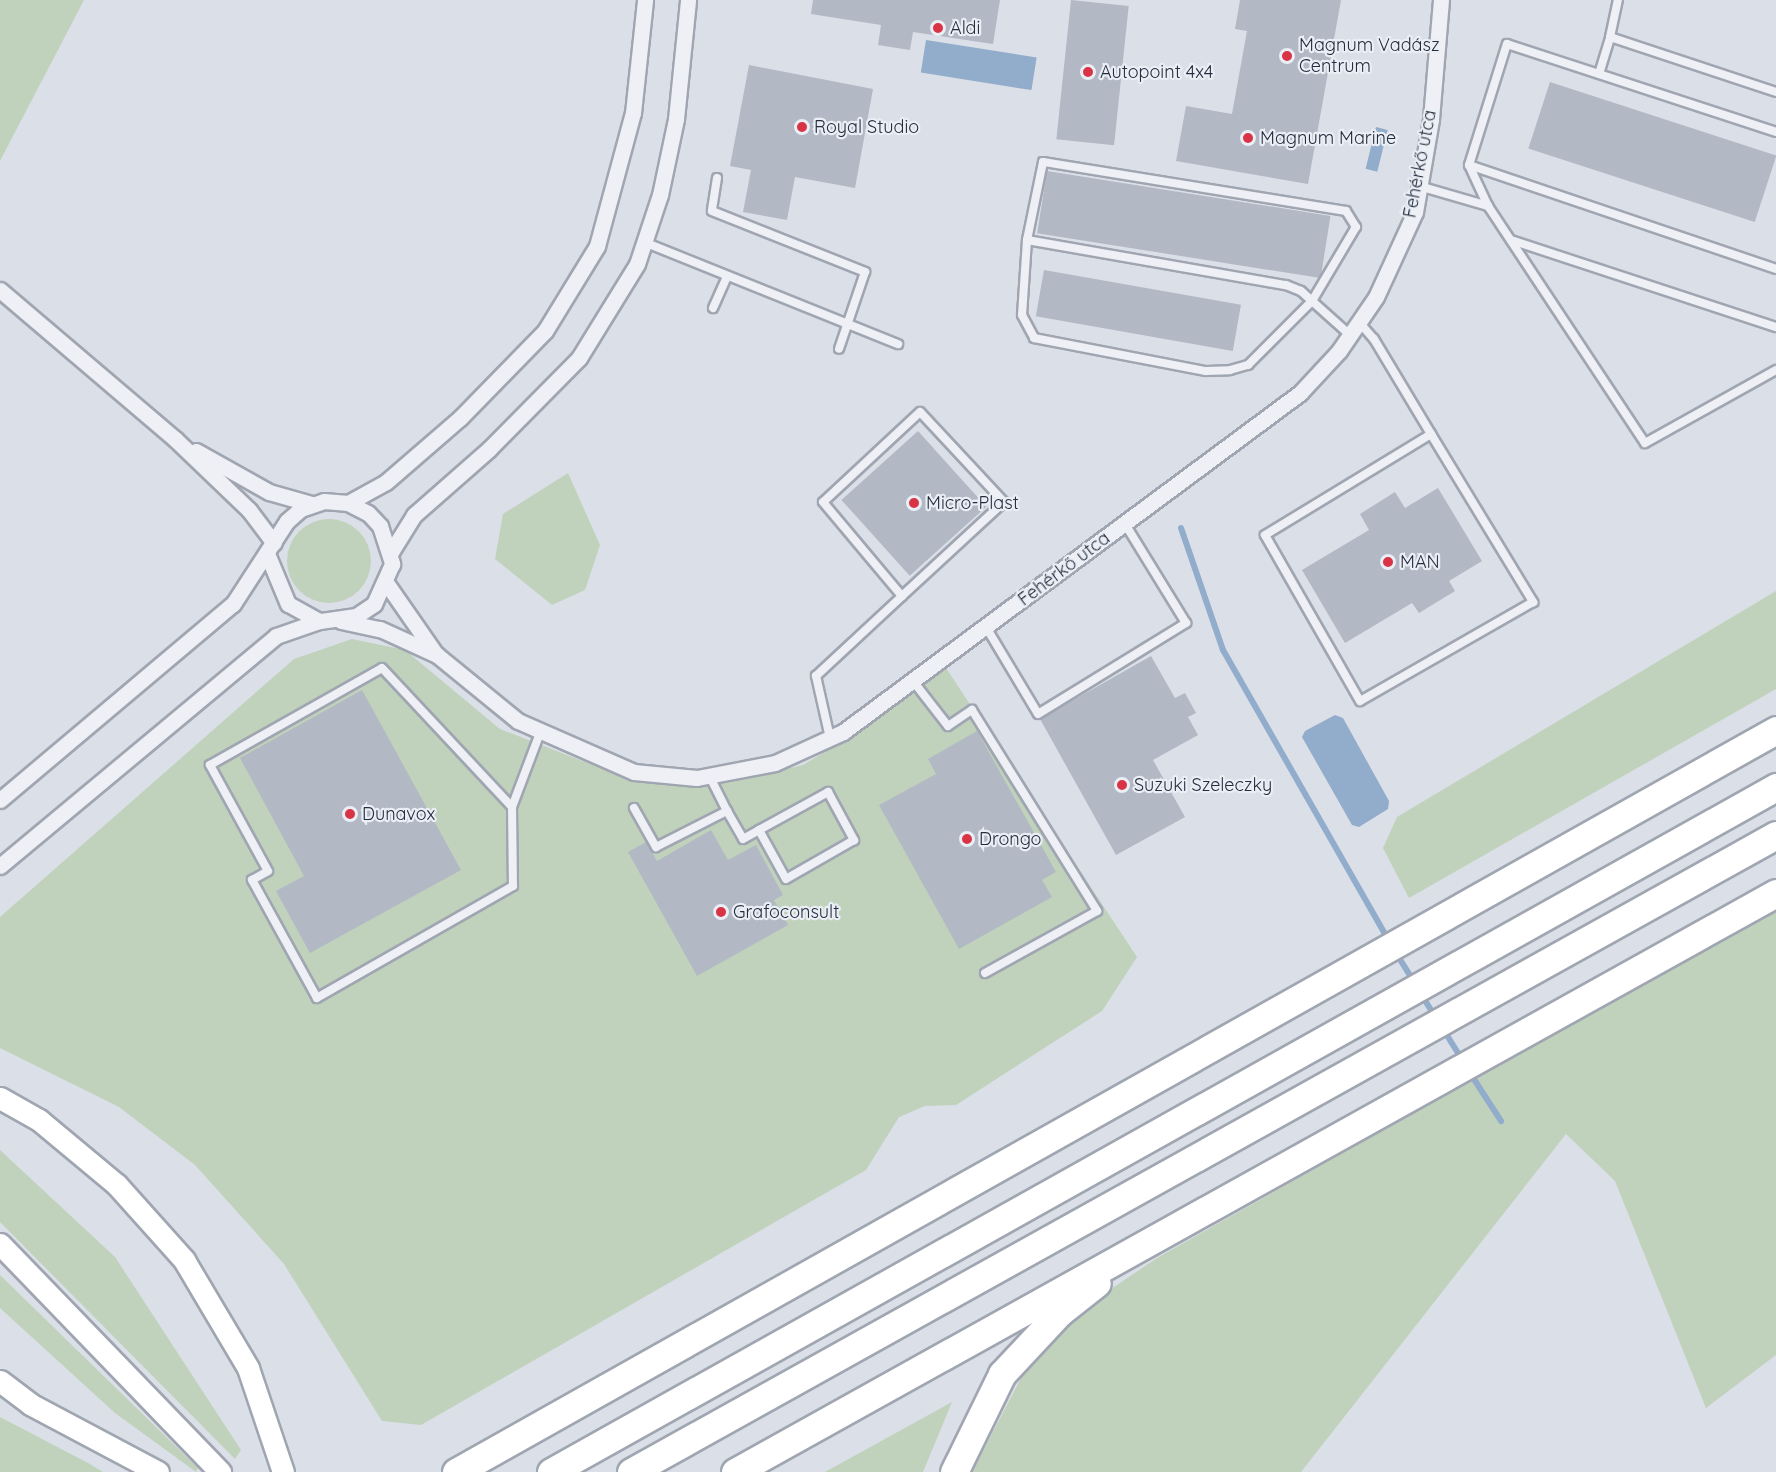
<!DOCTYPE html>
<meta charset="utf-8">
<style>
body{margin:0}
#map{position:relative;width:1776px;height:1472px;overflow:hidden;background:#dbdfe7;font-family:Quicksand,sans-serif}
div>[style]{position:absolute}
.green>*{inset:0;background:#c0d2bc}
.round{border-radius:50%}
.water>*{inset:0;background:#92accb;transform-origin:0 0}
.stream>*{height:6px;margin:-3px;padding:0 3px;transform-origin:3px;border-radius:3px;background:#92accb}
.building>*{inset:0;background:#b2b8c4;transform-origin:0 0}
.roads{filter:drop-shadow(2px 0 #a0a6b1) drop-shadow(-2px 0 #a0a6b1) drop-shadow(0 2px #a0a6b1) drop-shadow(0 -2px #a0a6b1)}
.lane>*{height:8px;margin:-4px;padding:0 4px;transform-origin:4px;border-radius:4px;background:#eef0f5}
.street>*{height:15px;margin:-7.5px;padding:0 7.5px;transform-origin:7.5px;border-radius:7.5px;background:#eef0f5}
.secondary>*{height:21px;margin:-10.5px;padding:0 10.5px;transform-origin:10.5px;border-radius:10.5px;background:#fff}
.highway>*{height:27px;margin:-13.5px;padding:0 13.5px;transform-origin:13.5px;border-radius:13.5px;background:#fff}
.dots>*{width:16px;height:16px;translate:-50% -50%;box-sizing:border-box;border:3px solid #eaeef5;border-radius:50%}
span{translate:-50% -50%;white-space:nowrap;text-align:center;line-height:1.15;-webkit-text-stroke:4.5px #eaeef5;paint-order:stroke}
.poi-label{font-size:18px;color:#242d3e}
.left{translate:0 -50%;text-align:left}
.street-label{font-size:18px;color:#242d3e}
</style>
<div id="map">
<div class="green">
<div style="clip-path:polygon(0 0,84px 0,0 161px)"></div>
<div style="clip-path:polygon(568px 473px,600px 545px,585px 590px,552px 605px,495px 559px,503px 514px)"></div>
<div class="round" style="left:287px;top:519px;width:84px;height:84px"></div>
<div style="clip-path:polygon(1776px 591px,1776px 689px,1409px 898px,1383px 848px,1397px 817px)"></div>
<div style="clip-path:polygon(352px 639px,405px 650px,500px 729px,626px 778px,731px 782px,803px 765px,869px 726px,946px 668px,1137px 957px,1102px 1011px,956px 1105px,925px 1106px,899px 1117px,866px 1170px,421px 1425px,382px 1421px,284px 1264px,195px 1165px,119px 1107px,0 1048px,0 917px,294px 659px)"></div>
<div style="clip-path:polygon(1776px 908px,1776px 1355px,1706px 1408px,1615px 1181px,1566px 1134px,1301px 1472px,972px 1472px,1035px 1351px,1065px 1320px,1157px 1258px)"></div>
<div style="clip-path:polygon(0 1150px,115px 1257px,241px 1450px,235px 1459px,0 1222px)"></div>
<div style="clip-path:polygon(0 1275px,198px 1468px,196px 1472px,115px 1413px,0 1308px)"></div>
<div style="clip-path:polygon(952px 1402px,923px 1472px,825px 1472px)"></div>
<div style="clip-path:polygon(0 1417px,88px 1463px,103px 1472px,0 1472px)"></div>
</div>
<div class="water">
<div style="left:926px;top:40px;width:112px;height:33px;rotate:9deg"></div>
<div style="left:1376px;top:127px;width:12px;height:43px;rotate:14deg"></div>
<div style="clip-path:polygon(1335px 715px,1343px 718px,1389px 801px,1388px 809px,1359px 827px,1352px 825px,1302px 737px,1305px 731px)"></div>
</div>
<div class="stream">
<div style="left:1181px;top:528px;width:129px;rotate:71deg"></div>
<div style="left:1223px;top:650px;width:335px;rotate:60.3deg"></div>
<div style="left:1396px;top:953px;width:34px;rotate:58deg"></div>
<div style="left:1421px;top:994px;width:28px;rotate:58deg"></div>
<div style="left:1443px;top:1029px;width:36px;rotate:58deg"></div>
<div style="left:1468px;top:1070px;width:61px;rotate:57.1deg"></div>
</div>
<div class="building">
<div style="clip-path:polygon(813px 0,1000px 0,993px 44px,913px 32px,910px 50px,878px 45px,881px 25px,811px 14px)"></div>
<div style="left:1071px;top:0;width:58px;height:140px;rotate:6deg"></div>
<div style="clip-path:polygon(1240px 0,1341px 0,1308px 184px,1176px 161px,1186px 106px,1232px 114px,1247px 31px,1235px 29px)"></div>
<div style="clip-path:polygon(749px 65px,873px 89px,855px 188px,795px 177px,787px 220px,743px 212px,751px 170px,730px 166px)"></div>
<div style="left:1550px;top:82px;width:238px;height:70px;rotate:18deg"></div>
<div style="left:1047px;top:171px;width:287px;height:63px;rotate:9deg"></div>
<div style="left:1044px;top:270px;width:200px;height:47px;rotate:10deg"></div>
<div style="left:918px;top:431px;width:102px;height:103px;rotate:48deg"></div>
<div style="clip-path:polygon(1438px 488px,1482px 561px,1449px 581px,1455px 591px,1419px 613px,1412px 603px,1345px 643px,1302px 570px,1369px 530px,1360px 514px,1395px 492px,1405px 508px)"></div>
<div style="clip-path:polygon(1151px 656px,1175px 698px,1185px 693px,1196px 713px,1188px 717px,1198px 735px,1153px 760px,1185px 817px,1116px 855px,1040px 719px)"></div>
<div style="clip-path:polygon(362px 690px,461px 870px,310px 953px,276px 891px,304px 876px,240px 758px)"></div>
<div style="clip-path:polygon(977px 731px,1056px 872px,1042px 880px,1052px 897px,959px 949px,879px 805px,936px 774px,928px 759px)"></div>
<div style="clip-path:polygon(711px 830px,728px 860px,756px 845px,783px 895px,774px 900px,788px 925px,697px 976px,628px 852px,646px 842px,657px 861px)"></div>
</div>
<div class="roads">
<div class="lane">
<div style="left:1610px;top:37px;width:38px;rotate:-78deg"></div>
<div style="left:1599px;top:74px;width:39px;rotate:-73deg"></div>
<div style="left:1610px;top:37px;width:175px;rotate:18.3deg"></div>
<div style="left:1469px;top:165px;width:127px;rotate:-72.6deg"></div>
<div style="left:1507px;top:44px;width:283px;rotate:18.1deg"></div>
<div style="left:717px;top:178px;width:33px;rotate:99deg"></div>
<div style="left:712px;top:211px;width:165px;rotate:21.7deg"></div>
<div style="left:865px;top:272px;width:81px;rotate:108.7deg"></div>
<div style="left:1419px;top:186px;width:72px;rotate:16.2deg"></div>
<div style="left:1488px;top:206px;width:284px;rotate:56.5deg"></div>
<div style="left:1645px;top:443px;width:150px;rotate:-29.1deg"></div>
<div style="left:1488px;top:206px;width:45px;rotate:-114.9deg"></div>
<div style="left:1469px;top:165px;width:324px;rotate:18.7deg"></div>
<div style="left:1027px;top:240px;width:75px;rotate:93.8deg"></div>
<div style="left:1022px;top:315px;width:26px;rotate:62deg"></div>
<div style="left:1034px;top:338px;width:175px;rotate:10.9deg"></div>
<div style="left:1206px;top:371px;width:24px;rotate:-2deg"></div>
<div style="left:1230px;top:370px;width:19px;rotate:-16deg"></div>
<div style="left:1248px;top:365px;width:91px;rotate:-45deg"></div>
<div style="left:1312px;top:301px;width:86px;rotate:-59.3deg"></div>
<div style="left:1356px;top:227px;width:19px;rotate:-122deg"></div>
<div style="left:1346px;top:211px;width:307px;rotate:-170.8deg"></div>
<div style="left:1043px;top:162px;width:80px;rotate:101.6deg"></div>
<div style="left:1027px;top:240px;width:263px;rotate:9.9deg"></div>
<div style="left:1286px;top:285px;width:16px;rotate:22deg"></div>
<div style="left:1301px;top:291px;width:15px;rotate:42deg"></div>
<div style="left:1312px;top:301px;width:51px;rotate:41.8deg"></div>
<div style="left:1511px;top:240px;width:279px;rotate:18.2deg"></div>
<div style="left:644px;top:242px;width:274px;rotate:21.9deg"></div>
<div style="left:713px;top:308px;width:35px;rotate:-66deg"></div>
<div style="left:1359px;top:322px;width:23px;rotate:49deg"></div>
<div style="left:1374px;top:339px;width:111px;rotate:59deg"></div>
<div style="left:1431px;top:434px;width:197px;rotate:58.7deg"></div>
<div style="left:1533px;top:602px;width:199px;rotate:150.2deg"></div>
<div style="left:1360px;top:701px;width:191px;rotate:-119.8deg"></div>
<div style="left:1265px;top:535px;width:194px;rotate:-31.3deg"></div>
<div style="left:986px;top:627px;width:101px;rotate:59.1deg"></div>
<div style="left:1038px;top:714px;width:174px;rotate:-31.6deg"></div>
<div style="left:1186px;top:623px;width:116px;rotate:-121.6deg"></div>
<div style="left:913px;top:681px;width:57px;rotate:52.1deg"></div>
<div style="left:948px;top:726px;width:29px;rotate:-34deg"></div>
<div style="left:972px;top:710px;width:237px;rotate:58.1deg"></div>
<div style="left:1097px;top:911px;width:128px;rotate:151deg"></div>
<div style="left:830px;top:738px;width:64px;rotate:-102.7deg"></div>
<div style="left:816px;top:676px;width:117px;rotate:-42.9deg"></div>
<div style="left:902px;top:596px;width:139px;rotate:-42.7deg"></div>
<div style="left:1004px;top:502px;width:123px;rotate:-133deg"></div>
<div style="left:920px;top:412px;width:132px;rotate:137.1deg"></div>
<div style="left:823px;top:502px;width:123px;rotate:50deg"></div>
<div style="left:512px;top:807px;width:79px;rotate:89.3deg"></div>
<div style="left:513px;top:886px;width:226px;rotate:150.3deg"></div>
<div style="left:317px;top:998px;width:135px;rotate:-118.8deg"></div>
<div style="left:252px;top:880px;width:18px;rotate:-29deg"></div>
<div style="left:268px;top:871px;width:121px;rotate:-118.7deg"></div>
<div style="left:210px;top:765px;width:197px;rotate:-29.4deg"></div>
<div style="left:382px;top:668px;width:190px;rotate:46.9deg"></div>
<div style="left:512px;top:807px;width:79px;rotate:-69.3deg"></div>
<div style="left:634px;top:808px;width:45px;rotate:60.6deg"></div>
<div style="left:656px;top:847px;width:80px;rotate:-26.9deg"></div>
<div style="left:727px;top:811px;width:40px;rotate:-116.6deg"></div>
<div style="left:727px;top:811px;width:32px;rotate:60deg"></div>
<div style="left:743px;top:839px;width:18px;rotate:-29deg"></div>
<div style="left:759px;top:830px;width:79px;rotate:-28.8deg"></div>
<div style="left:828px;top:792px;width:55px;rotate:61.6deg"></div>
<div style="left:854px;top:840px;width:78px;rotate:150.2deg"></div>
<div style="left:786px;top:879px;width:56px;rotate:-118.9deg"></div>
</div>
<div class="street">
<div style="left:0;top:290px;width:230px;rotate:40.4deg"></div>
<div style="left:175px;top:439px;width:103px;rotate:43.8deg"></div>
<div style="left:249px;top:510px;width:41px;rotate:52.9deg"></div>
<div style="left:196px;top:451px;width:84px;rotate:29.3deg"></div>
<div style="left:269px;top:492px;width:44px;rotate:15.9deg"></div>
<div style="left:348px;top:503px;width:43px;rotate:-28.9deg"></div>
<div style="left:386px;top:482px;width:98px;rotate:-40.9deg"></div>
<div style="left:460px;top:418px;width:122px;rotate:-45.7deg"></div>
<div style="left:545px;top:331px;width:100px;rotate:-58.5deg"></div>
<div style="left:597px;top:246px;width:138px;rotate:-74.9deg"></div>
<div style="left:633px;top:113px;width:114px;rotate:-83.9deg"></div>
<div style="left:391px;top:552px;width:44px;rotate:-58.1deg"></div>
<div style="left:414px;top:515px;width:100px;rotate:-41.3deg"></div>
<div style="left:489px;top:449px;width:128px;rotate:-45.3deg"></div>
<div style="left:579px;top:358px;width:110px;rotate:-58.3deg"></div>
<div style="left:637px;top:264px;width:73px;rotate:-71.6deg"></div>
<div style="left:660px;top:195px;width:78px;rotate:-78.1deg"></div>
<div style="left:676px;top:119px;width:120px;rotate:-84.2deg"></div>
<div style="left:387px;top:584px;width:84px;rotate:55.2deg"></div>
<div style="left:341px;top:621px;width:40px;rotate:12deg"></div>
<div style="left:380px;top:629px;width:63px;rotate:24.5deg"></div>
<div style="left:437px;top:655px;width:104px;rotate:39.2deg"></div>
<div style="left:518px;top:721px;width:127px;rotate:23.7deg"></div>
<div style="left:634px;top:772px;width:63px;rotate:5.4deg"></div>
<div style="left:697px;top:778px;width:79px;rotate:-10.9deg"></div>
<div style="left:775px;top:763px;width:75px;rotate:-24.5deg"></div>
<div style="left:843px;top:732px;width:569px;rotate:-36.57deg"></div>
<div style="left:1300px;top:393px;width:57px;rotate:-47.1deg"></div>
<div style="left:1339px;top:351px;width:65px;rotate:-55.6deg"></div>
<div style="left:1376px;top:297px;width:94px;rotate:-65.4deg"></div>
<div style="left:1415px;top:212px;width:94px;rotate:-80.2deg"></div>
<div style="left:1431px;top:119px;width:119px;rotate:-85.2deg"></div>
<div style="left:0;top:800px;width:304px;rotate:-40.1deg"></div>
<div style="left:233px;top:604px;width:99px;rotate:-57deg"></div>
<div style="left:287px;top:521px;width:18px;rotate:-41deg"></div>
<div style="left:301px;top:509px;width:24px;rotate:-19deg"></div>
<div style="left:324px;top:501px;width:24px;rotate:5deg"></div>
<div style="left:348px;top:503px;width:22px;rotate:27deg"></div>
<div style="left:368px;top:513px;width:18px;rotate:47deg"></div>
<div style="left:380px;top:526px;width:40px;rotate:72deg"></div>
<div style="left:392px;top:564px;width:44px;rotate:114.2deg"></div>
<div style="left:374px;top:604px;width:22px;rotate:146deg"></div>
<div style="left:356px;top:616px;width:37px;rotate:172deg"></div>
<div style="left:319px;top:621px;width:35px;rotate:-151deg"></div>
<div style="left:288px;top:604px;width:52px;rotate:-112.6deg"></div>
<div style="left:0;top:866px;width:359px;rotate:-39.8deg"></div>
<div style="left:276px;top:636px;width:46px;rotate:-19.2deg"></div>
</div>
<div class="secondary">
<div style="left:0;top:1098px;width:45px;rotate:29.4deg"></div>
<div style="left:39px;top:1120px;width:102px;rotate:39.8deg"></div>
<div style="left:117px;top:1185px;width:101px;rotate:48.2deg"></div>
<div style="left:184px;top:1260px;width:126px;rotate:59.3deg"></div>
<div style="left:248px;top:1368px;width:110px;rotate:71.4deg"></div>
<div style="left:0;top:1244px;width:317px;rotate:46deg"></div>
<div style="left:0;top:1381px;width:38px;rotate:37deg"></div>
<div style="left:30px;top:1404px;width:145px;rotate:28deg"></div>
</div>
<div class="highway">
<div style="left:456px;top:1472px;width:1514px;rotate:-29.34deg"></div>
<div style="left:551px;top:1472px;width:1404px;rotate:-29.21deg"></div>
<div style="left:631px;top:1472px;width:1310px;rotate:-29.09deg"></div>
<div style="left:735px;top:1472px;width:1191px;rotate:-29.08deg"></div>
<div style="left:954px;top:1472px;width:109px;rotate:-63.9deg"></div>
<div style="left:1002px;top:1374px;width:83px;rotate:-46.9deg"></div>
<div style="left:1059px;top:1313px;width:48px;rotate:-38.3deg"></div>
</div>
</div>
<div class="dots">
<div style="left:938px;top:28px;background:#d93346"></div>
<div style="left:1287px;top:56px;background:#d93346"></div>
<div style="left:1088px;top:72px;background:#d93346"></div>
<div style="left:802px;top:127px;background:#d93346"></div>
<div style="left:1248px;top:138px;background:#d93346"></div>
<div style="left:914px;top:503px;background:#d93346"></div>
<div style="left:1388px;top:562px;background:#d93346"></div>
<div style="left:1122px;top:785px;background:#d93346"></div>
<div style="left:350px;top:814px;background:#d93346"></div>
<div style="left:967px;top:839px;background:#d93346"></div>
<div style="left:721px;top:912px;background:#d93346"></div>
</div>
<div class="poi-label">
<span class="left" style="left:950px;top:28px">Aldi</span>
<span class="left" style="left:1299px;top:56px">Magnum Vadász<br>Centrum</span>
<span class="left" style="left:1100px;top:72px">Autopoint 4x4</span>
<span class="left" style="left:814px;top:127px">Royal Studio</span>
<span class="left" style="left:1260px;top:138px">Magnum Marine</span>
<span class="left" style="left:926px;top:503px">Micro-Plast</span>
<span class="left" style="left:1400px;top:562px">MAN</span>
<span class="left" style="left:1134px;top:785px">Suzuki Szeleczky</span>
<span class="left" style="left:362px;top:814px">Dunavox</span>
<span class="left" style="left:979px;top:839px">Drongo</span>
<span class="left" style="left:733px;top:912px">Grafoconsult</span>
</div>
<div class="street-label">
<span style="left:1420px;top:164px;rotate:-79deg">Fehérkő utca</span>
<span style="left:1064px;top:569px;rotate:-37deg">Fehérkő utca</span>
</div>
</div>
